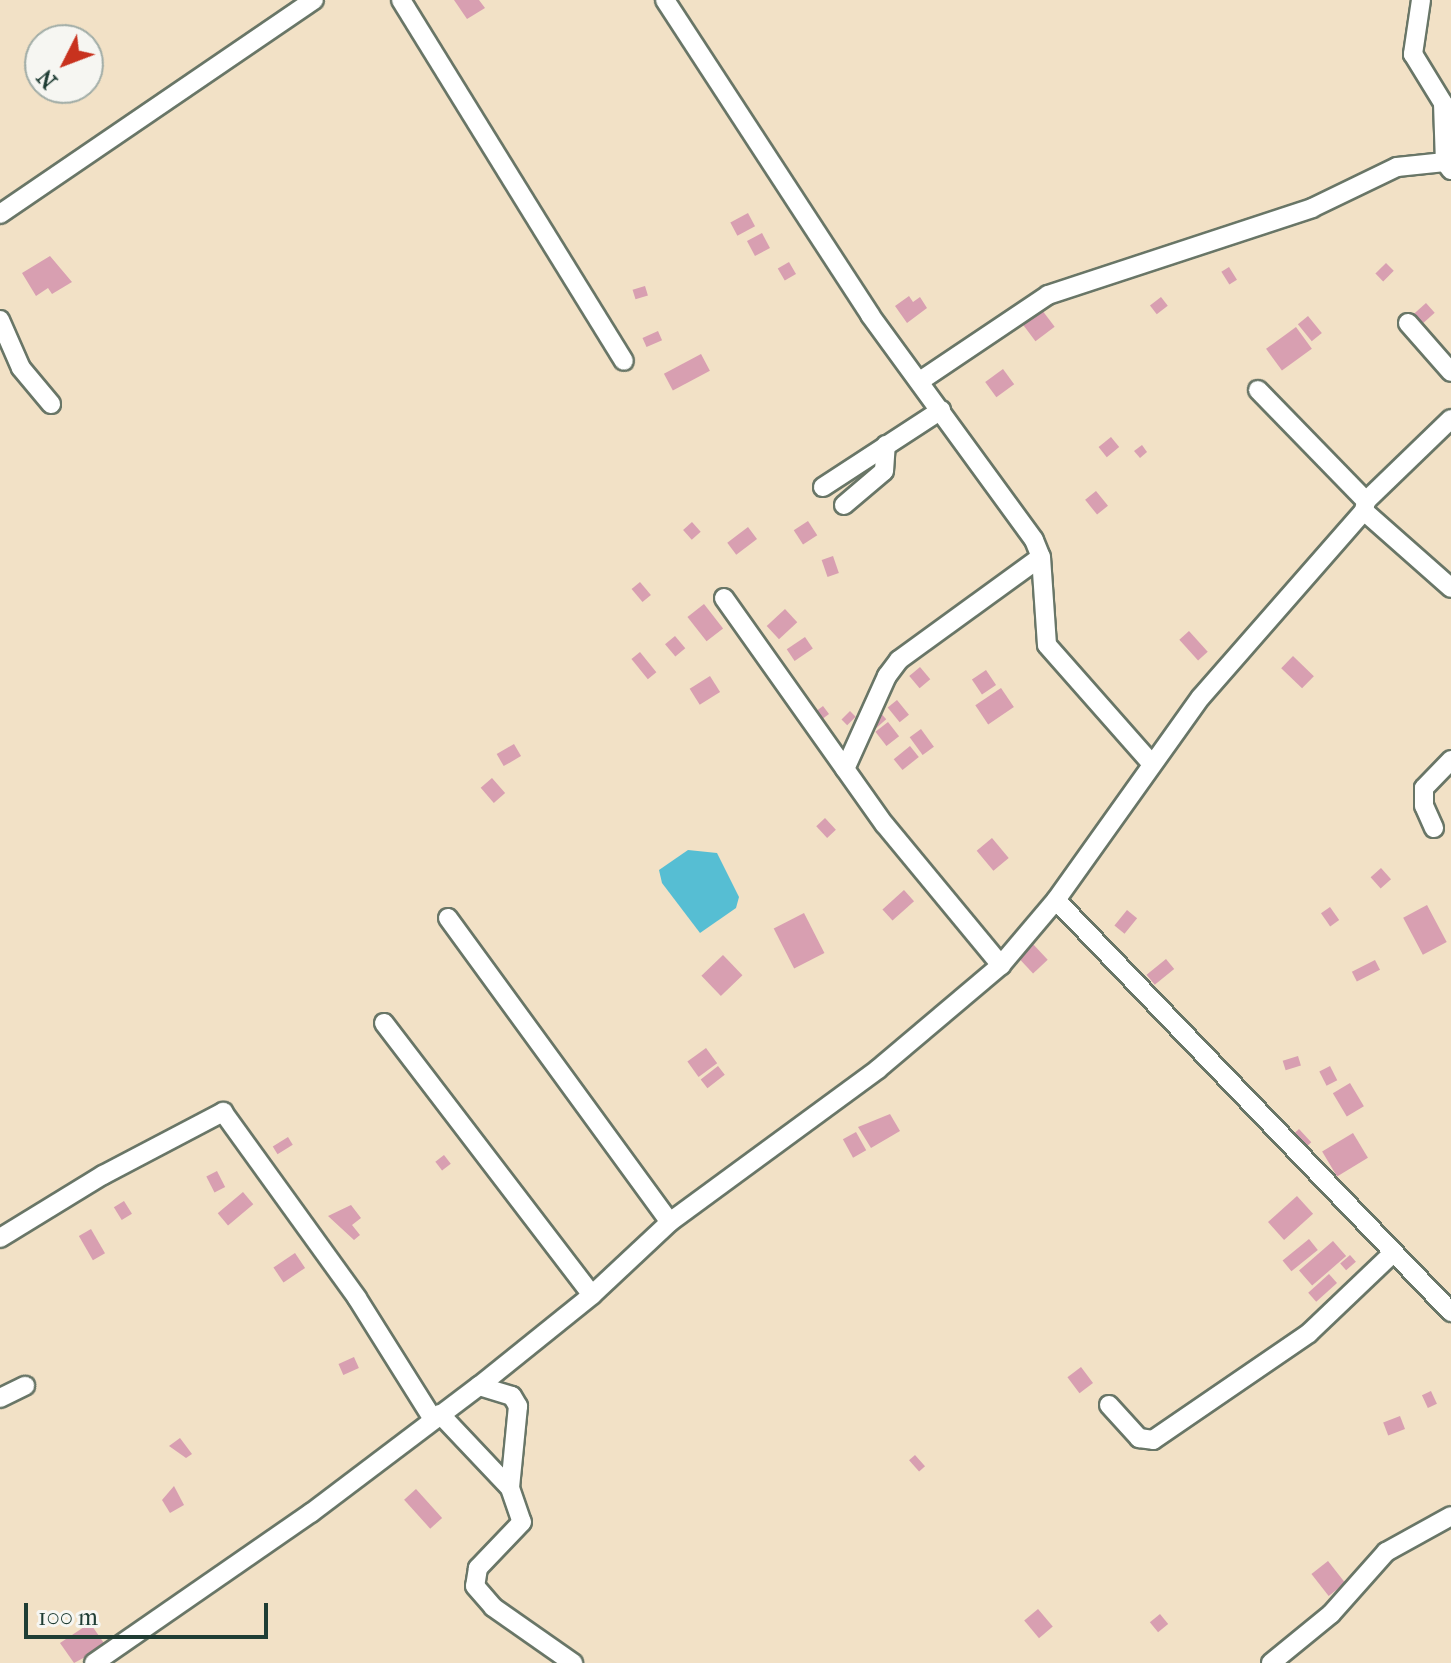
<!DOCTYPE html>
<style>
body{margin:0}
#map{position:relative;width:1451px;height:1663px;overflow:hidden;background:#f2e1c6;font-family:"IM FELL French Canon",serif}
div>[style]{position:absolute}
.water>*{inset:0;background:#56bed3}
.building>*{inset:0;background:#d89fb1;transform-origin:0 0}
.roads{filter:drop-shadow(2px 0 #697667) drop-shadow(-2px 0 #697667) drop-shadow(0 2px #697667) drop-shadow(0 -2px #697667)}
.minor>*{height:18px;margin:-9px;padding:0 9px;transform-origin:9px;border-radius:9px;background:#fff}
span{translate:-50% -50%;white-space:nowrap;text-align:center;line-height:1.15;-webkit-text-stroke:7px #f6f6f2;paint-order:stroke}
.north{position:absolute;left:24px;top:24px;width:80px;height:80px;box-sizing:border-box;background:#f6f6f2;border:2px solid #a0aca6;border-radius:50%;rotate:228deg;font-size:22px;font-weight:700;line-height:32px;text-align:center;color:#1f3d34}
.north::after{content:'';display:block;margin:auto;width:28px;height:36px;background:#c8321e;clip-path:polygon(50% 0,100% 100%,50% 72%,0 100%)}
.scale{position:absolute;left:24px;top:1603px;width:244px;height:36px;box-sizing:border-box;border:4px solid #1f3d34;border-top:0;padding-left:10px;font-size:24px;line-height:28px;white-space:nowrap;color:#1f3d34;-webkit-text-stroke:6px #f6f6f2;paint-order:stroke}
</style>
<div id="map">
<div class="water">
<div style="clip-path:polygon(688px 850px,717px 853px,739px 897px,736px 908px,700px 933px,662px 883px,659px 870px)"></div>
</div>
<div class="building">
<div style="clip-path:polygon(454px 0,479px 0,485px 8px,467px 19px)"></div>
<div style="left:748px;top:213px;width:15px;height:20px;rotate:62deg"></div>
<div style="left:762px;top:233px;width:17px;height:17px;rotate:62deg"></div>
<div style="clip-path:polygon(50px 256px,72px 282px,52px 294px,48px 288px,36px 296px,22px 273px)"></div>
<div style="left:789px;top:262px;width:14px;height:13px;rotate:60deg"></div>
<div style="left:1386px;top:263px;width:11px;height:15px;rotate:45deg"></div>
<div style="left:1229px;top:267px;width:15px;height:9px;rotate:58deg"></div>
<div style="left:645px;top:286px;width:10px;height:13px;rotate:73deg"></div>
<div style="clip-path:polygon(909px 296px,913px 302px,920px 297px,927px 308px,907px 323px,895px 306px)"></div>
<div style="left:1161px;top:297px;width:11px;height:14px;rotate:52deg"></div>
<div style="left:1426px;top:303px;width:13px;height:18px;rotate:48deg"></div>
<div style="left:1042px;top:310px;width:21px;height:24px;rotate:53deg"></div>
<div style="left:1308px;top:316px;width:22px;height:13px;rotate:51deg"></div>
<div style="left:1296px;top:327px;width:27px;height:37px;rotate:54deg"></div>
<div style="left:658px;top:331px;width:10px;height:17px;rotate:66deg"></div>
<div style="left:701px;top:354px;width:19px;height:42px;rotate:62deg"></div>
<div style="left:1003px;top:369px;width:19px;height:22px;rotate:54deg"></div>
<div style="left:1111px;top:437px;width:13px;height:16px;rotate:51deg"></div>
<div style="clip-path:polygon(1142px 445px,1147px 452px,1140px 458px,1134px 451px)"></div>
<div style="left:1096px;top:491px;width:19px;height:14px;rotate:51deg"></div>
<div style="left:808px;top:521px;width:17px;height:17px;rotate:57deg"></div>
<div style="left:692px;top:522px;width:13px;height:12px;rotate:48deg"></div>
<div style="left:748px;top:527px;width:15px;height:26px;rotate:53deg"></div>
<div style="left:833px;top:556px;width:18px;height:12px;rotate:71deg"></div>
<div style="left:640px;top:582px;width:17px;height:11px;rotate:50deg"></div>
<div style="left:704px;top:604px;width:31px;height:21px;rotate:52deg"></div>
<div style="left:785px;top:609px;width:18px;height:25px;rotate:47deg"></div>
<div style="left:1189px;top:631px;width:28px;height:13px;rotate:48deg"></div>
<div style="left:675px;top:636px;width:16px;height:13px;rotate:50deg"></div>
<div style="left:805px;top:637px;width:14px;height:22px;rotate:56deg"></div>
<div style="left:640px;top:652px;width:26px;height:11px;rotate:51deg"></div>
<div style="left:1293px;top:656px;width:29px;height:17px;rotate:44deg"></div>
<div style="left:920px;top:667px;width:16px;height:14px;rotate:50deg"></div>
<div style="left:986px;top:670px;width:18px;height:17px;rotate:56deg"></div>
<div style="left:710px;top:676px;width:19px;height:24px;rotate:58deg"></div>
<div style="left:1001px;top:688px;width:23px;height:31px;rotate:56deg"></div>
<div style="left:897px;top:700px;width:19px;height:12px;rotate:51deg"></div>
<div style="left:823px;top:706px;width:10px;height:15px;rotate:53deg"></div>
<div style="left:850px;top:711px;width:8px;height:12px;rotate:45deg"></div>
<div style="left:879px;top:711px;width:11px;height:15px;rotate:49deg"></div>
<div style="left:888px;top:722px;width:18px;height:16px;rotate:52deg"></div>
<div style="left:921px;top:729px;width:22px;height:14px;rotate:54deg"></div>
<div style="left:514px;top:744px;width:14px;height:20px;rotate:60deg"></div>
<div style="left:910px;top:746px;width:14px;height:21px;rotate:51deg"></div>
<div style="left:492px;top:778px;width:20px;height:15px;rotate:49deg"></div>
<div style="left:825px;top:818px;width:16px;height:12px;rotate:47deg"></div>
<div style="left:992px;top:838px;width:26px;height:20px;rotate:50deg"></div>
<div style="left:1381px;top:868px;width:15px;height:14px;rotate:48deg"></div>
<div style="left:904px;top:890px;width:15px;height:29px;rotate:48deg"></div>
<div style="left:1427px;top:905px;width:42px;height:27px;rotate:62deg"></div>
<div style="left:1330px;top:907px;width:16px;height:11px;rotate:55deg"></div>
<div style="left:1127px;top:910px;width:13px;height:20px;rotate:39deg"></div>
<div style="left:804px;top:913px;width:45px;height:34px;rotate:63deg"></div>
<div style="left:1032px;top:943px;width:23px;height:20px;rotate:47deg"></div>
<div style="left:723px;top:955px;width:28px;height:30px;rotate:46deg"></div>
<div style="left:1166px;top:959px;width:13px;height:25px;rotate:51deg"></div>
<div style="left:1375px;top:960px;width:11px;height:26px;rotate:63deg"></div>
<div style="left:706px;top:1048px;width:19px;height:23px;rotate:54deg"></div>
<div style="left:1298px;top:1056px;width:10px;height:16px;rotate:73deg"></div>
<div style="left:718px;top:1066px;width:11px;height:22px;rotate:52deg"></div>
<div style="left:1330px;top:1066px;width:16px;height:12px;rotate:63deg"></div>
<div style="left:1350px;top:1083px;width:27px;height:20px;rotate:59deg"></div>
<div style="clip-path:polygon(890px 1114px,900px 1131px,871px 1148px,858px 1127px)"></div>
<div style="left:1299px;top:1129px;width:18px;height:13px;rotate:47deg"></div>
<div style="left:856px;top:1132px;width:21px;height:15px;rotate:61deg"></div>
<div style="left:1353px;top:1133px;width:29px;height:36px;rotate:59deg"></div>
<div style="left:288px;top:1137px;width:9px;height:18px;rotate:58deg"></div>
<div style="left:444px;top:1155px;width:11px;height:11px;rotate:52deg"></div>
<div style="left:217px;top:1171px;width:18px;height:12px;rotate:63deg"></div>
<div style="left:243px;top:1192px;width:16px;height:33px;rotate:50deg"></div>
<div style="left:1297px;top:1196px;width:24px;height:39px;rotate:48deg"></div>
<div style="left:124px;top:1201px;width:15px;height:12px;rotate:58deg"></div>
<div style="clip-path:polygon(351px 1205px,361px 1218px,352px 1225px,360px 1235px,354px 1240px,328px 1216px)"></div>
<div style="left:91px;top:1229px;width:28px;height:14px;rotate:60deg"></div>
<div style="left:1309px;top:1239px;width:14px;height:34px;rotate:51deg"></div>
<div style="left:1333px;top:1241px;width:20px;height:45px;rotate:49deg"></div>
<div style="left:295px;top:1253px;width:18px;height:26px;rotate:56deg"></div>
<div style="left:1350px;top:1255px;width:9px;height:13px;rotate:49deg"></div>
<div style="left:1329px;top:1274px;width:12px;height:28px;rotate:48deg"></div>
<div style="left:354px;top:1357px;width:12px;height:17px;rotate:66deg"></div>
<div style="left:1081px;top:1367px;width:20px;height:17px;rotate:53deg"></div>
<div style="left:1431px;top:1391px;width:14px;height:10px;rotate:65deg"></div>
<div style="left:1400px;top:1416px;width:14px;height:18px;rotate:69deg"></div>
<div style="clip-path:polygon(180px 1438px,192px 1454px,186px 1458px,169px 1446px)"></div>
<div style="left:915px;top:1455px;width:15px;height:8px;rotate:48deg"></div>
<div style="clip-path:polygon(174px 1486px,184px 1505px,170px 1513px,162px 1500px)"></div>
<div style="left:416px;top:1489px;width:39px;height:16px;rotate:48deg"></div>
<div style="left:1328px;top:1561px;width:28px;height:21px;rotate:52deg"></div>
<div style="left:1038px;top:1609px;width:23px;height:18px;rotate:50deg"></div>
<div style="left:1160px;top:1614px;width:13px;height:13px;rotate:51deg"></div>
<div style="clip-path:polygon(90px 1623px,106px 1646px,74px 1663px,60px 1643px)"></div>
</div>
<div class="roads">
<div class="minor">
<div style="left:401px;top:0;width:424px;rotate:58.3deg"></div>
<div style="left:665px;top:0;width:376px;rotate:56.9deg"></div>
<div style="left:870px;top:315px;width:278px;rotate:53.9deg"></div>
<div style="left:1034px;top:540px;width:18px;rotate:68deg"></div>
<div style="left:1041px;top:557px;width:88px;rotate:86.1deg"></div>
<div style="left:1047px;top:645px;width:157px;rotate:48.6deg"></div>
<div style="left:1421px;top:0;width:55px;rotate:98.4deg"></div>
<div style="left:1413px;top:54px;width:57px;rotate:58.5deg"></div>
<div style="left:1443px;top:103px;width:59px;rotate:88.1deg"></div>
<div style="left:1445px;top:162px;width:10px;rotate:53deg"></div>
<div style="left:0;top:214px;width:380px;rotate:-34.3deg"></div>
<div style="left:0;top:320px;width:52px;rotate:66.4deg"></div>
<div style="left:21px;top:368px;width:47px;rotate:50.2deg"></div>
<div style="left:1408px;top:323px;width:65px;rotate:48.7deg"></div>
<div style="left:920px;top:381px;width:154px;rotate:-33.9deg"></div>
<div style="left:1048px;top:295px;width:278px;rotate:-18.2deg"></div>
<div style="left:1312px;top:208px;width:94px;rotate:-25.8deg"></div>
<div style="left:1397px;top:167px;width:48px;rotate:-5.9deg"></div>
<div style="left:1258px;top:390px;width:155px;rotate:45.8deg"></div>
<div style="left:823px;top:487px;width:141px;rotate:-33.1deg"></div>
<div style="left:844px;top:505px;width:52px;rotate:-40.4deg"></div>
<div style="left:884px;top:471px;width:26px;rotate:-86deg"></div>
<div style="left:1364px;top:511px;width:116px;rotate:41.5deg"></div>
<div style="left:724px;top:598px;width:278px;rotate:54.7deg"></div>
<div style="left:885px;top:825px;width:182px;rotate:50.4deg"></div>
<div style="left:845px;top:769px;width:102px;rotate:-65.7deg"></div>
<div style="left:887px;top:676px;width:20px;rotate:-53deg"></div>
<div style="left:899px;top:660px;width:175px;rotate:-36deg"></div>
<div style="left:1434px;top:828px;width:24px;rotate:-114deg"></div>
<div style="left:1424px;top:806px;width:18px;rotate:-90deg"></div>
<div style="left:1424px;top:788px;width:39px;rotate:-46deg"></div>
<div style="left:1056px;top:900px;width:249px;rotate:-54.5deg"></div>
<div style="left:1201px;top:697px;width:247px;rotate:-48.8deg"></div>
<div style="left:1364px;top:511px;width:10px;rotate:-79deg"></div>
<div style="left:1366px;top:501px;width:118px;rotate:-44deg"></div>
<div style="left:448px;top:918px;width:376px;rotate:53.9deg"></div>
<div style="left:384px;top:1023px;width:342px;rotate:52.6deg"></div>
<div style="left:0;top:1238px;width:121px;rotate:-31.5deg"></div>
<div style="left:103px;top:1175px;width:136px;rotate:-27.7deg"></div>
<div style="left:223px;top:1112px;width:229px;rotate:54.2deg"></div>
<div style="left:357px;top:1298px;width:143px;rotate:57.9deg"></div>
<div style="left:479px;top:1386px;width:34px;rotate:17deg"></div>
<div style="left:512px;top:1396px;width:12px;rotate:59deg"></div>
<div style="left:518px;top:1406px;width:82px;rotate:95.6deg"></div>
<div style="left:510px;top:1488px;width:36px;rotate:71deg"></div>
<div style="left:522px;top:1522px;width:64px;rotate:133.7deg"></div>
<div style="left:478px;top:1568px;width:18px;rotate:99deg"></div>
<div style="left:475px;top:1586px;width:28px;rotate:49deg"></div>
<div style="left:493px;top:1607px;width:98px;rotate:35deg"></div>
<div style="left:0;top:1398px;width:28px;rotate:-26deg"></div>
<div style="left:1109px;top:1405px;width:45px;rotate:47.7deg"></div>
<div style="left:1139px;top:1438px;width:14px;rotate:8deg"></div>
<div style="left:1153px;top:1440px;width:189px;rotate:-34.4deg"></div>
<div style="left:1309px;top:1333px;width:116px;rotate:-43.6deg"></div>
<div style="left:440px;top:1414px;width:102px;rotate:46.6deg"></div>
<div style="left:94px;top:1663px;width:264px;rotate:-34.7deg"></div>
<div style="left:311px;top:1513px;width:211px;rotate:-37.1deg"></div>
<div style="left:479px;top:1386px;width:145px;rotate:-38.8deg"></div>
<div style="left:592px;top:1295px;width:107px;rotate:-43.1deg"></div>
<div style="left:670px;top:1222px;width:258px;rotate:-36.3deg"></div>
<div style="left:878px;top:1069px;width:161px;rotate:-40.2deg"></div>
<div style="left:1001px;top:965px;width:85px;rotate:-49.8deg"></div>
<div style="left:1056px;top:900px;width:571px;rotate:46.21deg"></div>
<div style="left:1271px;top:1663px;width:77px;rotate:-39.2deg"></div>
<div style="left:1331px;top:1614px;width:83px;rotate:-48.4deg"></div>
<div style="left:1386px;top:1552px;width:74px;rotate:-29deg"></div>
</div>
</div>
<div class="north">N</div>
<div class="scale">100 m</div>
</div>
